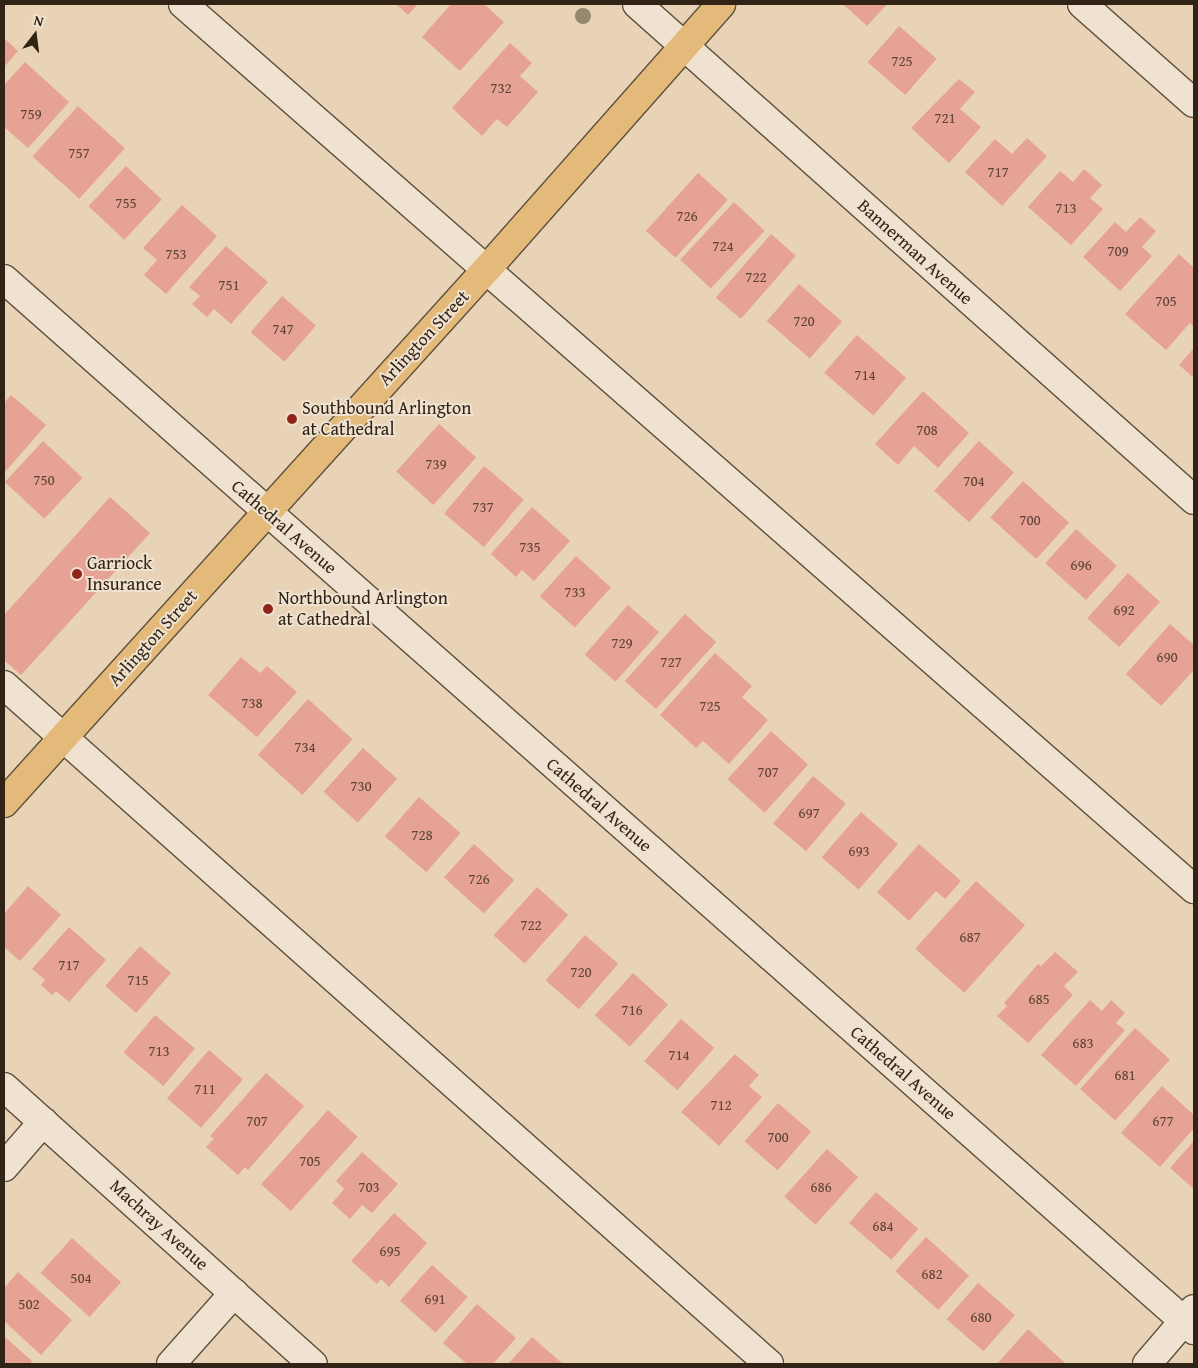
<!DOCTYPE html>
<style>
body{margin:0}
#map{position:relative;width:1198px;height:1368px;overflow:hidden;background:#e8d3b6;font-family:"Gentium Book Plus",serif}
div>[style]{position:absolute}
.building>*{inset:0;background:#e7a296;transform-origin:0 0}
.roads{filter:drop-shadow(1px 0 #5f503e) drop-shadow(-1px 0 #5f503e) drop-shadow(0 1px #5f503e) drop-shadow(0 -1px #5f503e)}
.minor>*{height:28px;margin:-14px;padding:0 14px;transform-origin:14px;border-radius:14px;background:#f0e2d0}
.major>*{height:28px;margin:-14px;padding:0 14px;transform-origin:14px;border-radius:14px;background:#e4ba7b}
.trees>*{width:16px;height:16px;margin:-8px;border-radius:50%;background:#94886f}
.dots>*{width:14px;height:14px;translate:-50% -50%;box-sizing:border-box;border:2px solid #f0e2d0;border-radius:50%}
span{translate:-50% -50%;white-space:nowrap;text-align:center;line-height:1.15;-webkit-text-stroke:4px #f0e2d0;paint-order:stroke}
.number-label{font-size:15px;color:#5e4436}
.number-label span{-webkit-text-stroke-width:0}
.street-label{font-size:18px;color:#312416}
.poi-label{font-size:18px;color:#312416}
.left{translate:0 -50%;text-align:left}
.frame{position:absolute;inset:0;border:5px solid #312416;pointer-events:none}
.north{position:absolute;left:10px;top:10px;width:50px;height:50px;-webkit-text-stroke:4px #f0e2d0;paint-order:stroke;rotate:15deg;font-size:14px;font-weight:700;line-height:20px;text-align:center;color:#312416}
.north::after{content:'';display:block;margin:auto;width:18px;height:22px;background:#312416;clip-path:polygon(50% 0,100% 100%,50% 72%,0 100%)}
</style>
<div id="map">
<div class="building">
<div style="clip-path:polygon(396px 4px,418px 4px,408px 15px)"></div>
<div style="clip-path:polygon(451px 4px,484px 4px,504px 22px,460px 71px,422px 37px)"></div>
<div style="clip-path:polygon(843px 4px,887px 4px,867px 26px)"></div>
<div style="left:899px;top:26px;width:50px;height:48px;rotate:41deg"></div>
<div style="clip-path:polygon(4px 38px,18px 51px,4px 67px)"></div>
<div style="clip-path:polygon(510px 43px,532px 63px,520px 76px,538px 92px,507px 127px,497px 119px,482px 136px,452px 108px)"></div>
<div style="clip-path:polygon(25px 62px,69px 102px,28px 148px,4px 127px,4px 85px)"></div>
<div style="clip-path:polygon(959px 79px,975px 92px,960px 109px,981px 127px,949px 163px,911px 128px)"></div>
<div style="left:78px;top:106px;width:63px;height:68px;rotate:42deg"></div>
<div style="clip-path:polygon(1027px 138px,1047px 156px,1002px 206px,965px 172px,995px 139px,1012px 154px)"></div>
<div style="left:126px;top:166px;width:49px;height:55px;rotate:43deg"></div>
<div style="clip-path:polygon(1084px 169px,1102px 185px,1090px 198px,1103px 209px,1071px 245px,1028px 207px,1060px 171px,1073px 182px)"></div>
<div style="left:698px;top:173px;width:40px;height:78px;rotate:42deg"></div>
<div style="left:734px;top:202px;width:42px;height:79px;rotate:43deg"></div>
<div style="clip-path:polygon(182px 205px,217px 236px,166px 294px,144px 275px,157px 260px,143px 248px)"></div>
<div style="clip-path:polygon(1140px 217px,1156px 231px,1142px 247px,1152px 256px,1120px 291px,1083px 257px,1115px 222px,1126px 232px)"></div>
<div style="left:771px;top:234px;width:33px;height:84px;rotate:41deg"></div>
<div style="clip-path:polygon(226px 246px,268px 282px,231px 324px,214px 309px,207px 317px,192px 304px,200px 296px,189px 287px)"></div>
<div style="clip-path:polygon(1179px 254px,1194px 268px,1194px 327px,1190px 323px,1166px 350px,1125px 314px)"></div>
<div style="left:799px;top:284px;width:57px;height:49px;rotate:41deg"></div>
<div style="left:282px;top:296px;width:45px;height:48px;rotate:41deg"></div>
<div style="left:857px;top:335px;width:65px;height:50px;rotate:41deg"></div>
<div style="clip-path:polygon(1194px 348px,1194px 378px,1179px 365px)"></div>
<div style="clip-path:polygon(923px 391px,969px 433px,938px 468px,914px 446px,898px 465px,875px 444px)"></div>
<div style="clip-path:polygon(11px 395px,46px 425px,4px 473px,4px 403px)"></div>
<div style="left:439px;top:424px;width:50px;height:64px;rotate:42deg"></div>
<div style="left:43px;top:441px;width:54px;height:56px;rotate:43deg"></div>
<div style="left:979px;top:441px;width:47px;height:67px;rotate:42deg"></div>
<div style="left:484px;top:466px;width:52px;height:62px;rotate:40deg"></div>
<div style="left:1023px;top:481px;width:62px;height:49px;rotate:42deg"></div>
<div style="clip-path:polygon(110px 497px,150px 533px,21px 675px,4px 660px,4px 615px)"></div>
<div style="clip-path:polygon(532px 507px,570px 541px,534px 581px,522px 570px,516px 577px,491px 554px)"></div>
<div style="left:1076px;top:529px;width:55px;height:46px;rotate:42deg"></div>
<div style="left:576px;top:556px;width:47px;height:54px;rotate:42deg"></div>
<div style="left:1128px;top:573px;width:43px;height:61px;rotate:42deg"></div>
<div style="left:628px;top:605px;width:41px;height:66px;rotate:41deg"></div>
<div style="left:685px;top:614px;width:42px;height:90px;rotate:42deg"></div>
<div style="clip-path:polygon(1170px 624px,1194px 645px,1194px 670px,1161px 706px,1126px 674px)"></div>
<div style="clip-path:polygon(715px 653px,752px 686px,742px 697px,768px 720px,729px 764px,703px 741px,696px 748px,660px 715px)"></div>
<div style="clip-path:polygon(241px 657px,260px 673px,267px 666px,297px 692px,257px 737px,208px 695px)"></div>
<div style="left:308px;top:699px;width:60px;height:75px;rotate:42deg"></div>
<div style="left:771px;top:731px;width:50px;height:65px;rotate:42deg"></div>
<div style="left:363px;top:748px;width:46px;height:59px;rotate:42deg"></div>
<div style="left:813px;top:776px;width:43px;height:62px;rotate:40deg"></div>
<div style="left:419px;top:797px;width:55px;height:52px;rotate:41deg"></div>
<div style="left:861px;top:812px;width:49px;height:60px;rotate:41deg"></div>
<div style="left:474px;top:844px;width:54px;height:45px;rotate:42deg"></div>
<div style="clip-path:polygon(919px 844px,961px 881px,945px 899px,936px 891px,909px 921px,877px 892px)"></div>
<div style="left:976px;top:881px;width:66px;height:91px;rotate:42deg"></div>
<div style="clip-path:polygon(28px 886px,61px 915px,20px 961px,4px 947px,4px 914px)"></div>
<div style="left:537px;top:887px;width:42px;height:65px;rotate:42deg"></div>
<div style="clip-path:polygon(69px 927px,106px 960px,69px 1002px,56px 991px,52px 995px,41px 985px,45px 980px,32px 969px)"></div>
<div style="left:585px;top:935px;width:44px;height:60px;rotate:41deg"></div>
<div style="left:140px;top:946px;width:41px;height:53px;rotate:41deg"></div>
<div style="clip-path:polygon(1055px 952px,1078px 972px,1064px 986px,1073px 995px,1028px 1043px,997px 1016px,1007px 1006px,1004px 1003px,1038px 964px,1041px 966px)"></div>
<div style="left:633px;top:973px;width:47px;height:57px;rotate:42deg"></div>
<div style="clip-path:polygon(1090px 1000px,1102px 1011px,1111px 1000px,1125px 1013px,1116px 1023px,1125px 1030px,1076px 1086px,1041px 1055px)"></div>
<div style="left:155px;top:1015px;width:52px;height:49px;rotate:40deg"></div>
<div style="left:681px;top:1019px;width:44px;height:56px;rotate:41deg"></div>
<div style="left:1135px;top:1028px;width:47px;height:82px;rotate:42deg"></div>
<div style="left:209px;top:1050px;width:45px;height:64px;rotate:41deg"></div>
<div style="clip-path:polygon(735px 1054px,759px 1075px,749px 1086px,762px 1097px,719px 1146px,681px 1112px)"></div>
<div style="clip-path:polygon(266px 1073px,304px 1106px,248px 1170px,245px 1167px,238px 1175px,206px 1147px,214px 1139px,210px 1136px)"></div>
<div style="clip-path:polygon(1162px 1086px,1194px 1115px,1194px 1128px,1160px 1167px,1121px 1133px)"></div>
<div style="left:778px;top:1103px;width:44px;height:51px;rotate:41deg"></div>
<div style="left:328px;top:1110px;width:40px;height:100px;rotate:42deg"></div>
<div style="clip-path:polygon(1194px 1141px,1194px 1189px,1170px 1168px)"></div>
<div style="left:827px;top:1149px;width:42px;height:64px;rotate:42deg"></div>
<div style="clip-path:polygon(362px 1152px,398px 1184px,372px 1213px,362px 1205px,350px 1219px,332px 1203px,344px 1189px,336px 1181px)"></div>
<div style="left:876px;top:1192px;width:56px;height:41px;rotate:41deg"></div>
<div style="clip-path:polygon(394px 1213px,427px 1243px,389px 1287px,381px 1279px,377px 1284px,351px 1261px)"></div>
<div style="left:926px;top:1237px;width:58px;height:46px;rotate:42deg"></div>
<div style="left:72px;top:1238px;width:66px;height:47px;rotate:42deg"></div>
<div style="left:432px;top:1265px;width:48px;height:48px;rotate:42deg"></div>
<div style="clip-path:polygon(18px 1272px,72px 1320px,41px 1355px,4px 1321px,4px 1288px)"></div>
<div style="left:978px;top:1283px;width:49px;height:48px;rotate:41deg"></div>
<div style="clip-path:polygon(477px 1304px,516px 1338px,493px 1364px,467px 1364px,443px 1343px)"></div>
<div style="clip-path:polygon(1028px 1329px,1064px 1362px,1063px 1364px,997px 1364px)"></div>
<div style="clip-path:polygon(4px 1336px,32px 1361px,30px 1364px,4px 1364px)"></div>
<div style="clip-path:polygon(532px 1337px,563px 1364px,508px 1364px)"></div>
</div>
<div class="roads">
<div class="minor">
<div style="left:183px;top:4px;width:1344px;rotate:41.2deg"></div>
<div style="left:637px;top:4px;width:746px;rotate:41.68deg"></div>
<div style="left:1082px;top:4px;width:149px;rotate:41.5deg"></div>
<div style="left:4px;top:279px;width:1588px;rotate:41.45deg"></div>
<div style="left:4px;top:685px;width:1023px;rotate:41.59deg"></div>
<div style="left:4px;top:1087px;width:415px;rotate:41.9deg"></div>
<div style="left:4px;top:1167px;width:60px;rotate:-49.1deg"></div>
<div style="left:171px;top:1364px;width:95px;rotate:-48.4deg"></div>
<div style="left:1147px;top:1364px;width:72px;rotate:-49.5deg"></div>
</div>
<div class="major">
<div style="left:4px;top:803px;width:719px;rotate:-47.88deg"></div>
<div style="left:486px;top:270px;width:355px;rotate:-48.5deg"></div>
</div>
</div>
<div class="trees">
<div style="left:583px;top:16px"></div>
</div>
<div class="dots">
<div style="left:292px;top:419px;background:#8f2418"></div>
<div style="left:77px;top:574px;background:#8f2418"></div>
<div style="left:268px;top:609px;background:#8f2418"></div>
</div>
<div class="number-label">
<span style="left:902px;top:61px">725</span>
<span style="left:501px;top:88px">732</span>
<span style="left:31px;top:114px">759</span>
<span style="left:945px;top:118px">721</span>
<span style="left:79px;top:153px">757</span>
<span style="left:998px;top:172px">717</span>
<span style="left:126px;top:203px">755</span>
<span style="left:1066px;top:208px">713</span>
<span style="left:687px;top:216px">726</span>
<span style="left:723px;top:246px">724</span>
<span style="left:1118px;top:251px">709</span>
<span style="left:176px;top:254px">753</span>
<span style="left:756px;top:277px">722</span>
<span style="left:229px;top:285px">751</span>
<span style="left:1166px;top:301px">705</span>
<span style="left:804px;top:321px">720</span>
<span style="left:283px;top:329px">747</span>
<span style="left:865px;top:375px">714</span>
<span style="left:927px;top:430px">708</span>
<span style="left:436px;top:464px">739</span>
<span style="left:44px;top:480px">750</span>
<span style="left:974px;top:481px">704</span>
<span style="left:483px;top:507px">737</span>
<span style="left:1030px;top:520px">700</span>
<span style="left:530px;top:547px">735</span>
<span style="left:1081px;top:565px">696</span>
<span style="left:575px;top:592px">733</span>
<span style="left:1124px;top:610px">692</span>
<span style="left:622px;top:643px">729</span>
<span style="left:1167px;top:657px">690</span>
<span style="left:671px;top:662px">727</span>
<span style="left:252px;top:703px">738</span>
<span style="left:710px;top:706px">725</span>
<span style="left:305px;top:747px">734</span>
<span style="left:768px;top:772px">707</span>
<span style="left:361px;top:786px">730</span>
<span style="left:809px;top:813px">697</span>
<span style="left:422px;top:835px">728</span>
<span style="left:859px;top:851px">693</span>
<span style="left:479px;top:879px">726</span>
<span style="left:531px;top:925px">722</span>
<span style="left:970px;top:937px">687</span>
<span style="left:69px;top:965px">717</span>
<span style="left:581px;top:972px">720</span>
<span style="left:138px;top:980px">715</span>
<span style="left:1039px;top:999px">685</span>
<span style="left:632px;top:1010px">716</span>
<span style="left:1083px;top:1043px">683</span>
<span style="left:159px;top:1051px">713</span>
<span style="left:679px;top:1055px">714</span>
<span style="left:1125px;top:1075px">681</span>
<span style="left:205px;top:1089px">711</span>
<span style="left:721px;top:1105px">712</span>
<span style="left:257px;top:1121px">707</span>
<span style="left:1163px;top:1121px">677</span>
<span style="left:778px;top:1137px">700</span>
<span style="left:310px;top:1161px">705</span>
<span style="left:369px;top:1187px">703</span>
<span style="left:821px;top:1187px">686</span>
<span style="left:883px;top:1226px">684</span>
<span style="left:390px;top:1251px">695</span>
<span style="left:932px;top:1274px">682</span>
<span style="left:81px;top:1278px">504</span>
<span style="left:435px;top:1299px">691</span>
<span style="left:29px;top:1304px">502</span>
<span style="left:981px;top:1317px">680</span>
</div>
<div class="street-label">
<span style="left:915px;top:252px;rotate:42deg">Bannerman Avenue</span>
<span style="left:424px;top:338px;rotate:-47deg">Arlington Street</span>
<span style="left:284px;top:527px;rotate:41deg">Cathedral Avenue</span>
<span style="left:153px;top:638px;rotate:-48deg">Arlington Street</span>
<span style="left:599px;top:805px;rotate:41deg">Cathedral Avenue</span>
<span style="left:903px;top:1073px;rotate:41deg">Cathedral Avenue</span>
<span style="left:159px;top:1225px;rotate:42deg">Machray Avenue</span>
</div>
<div class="poi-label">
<span class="left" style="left:302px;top:419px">Southbound Arlington<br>at Cathedral</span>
<span class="left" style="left:87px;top:574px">Garriock<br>Insurance</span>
<span class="left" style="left:278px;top:609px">Northbound Arlington<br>at Cathedral</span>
</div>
<div class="frame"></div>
<div class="north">N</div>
</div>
